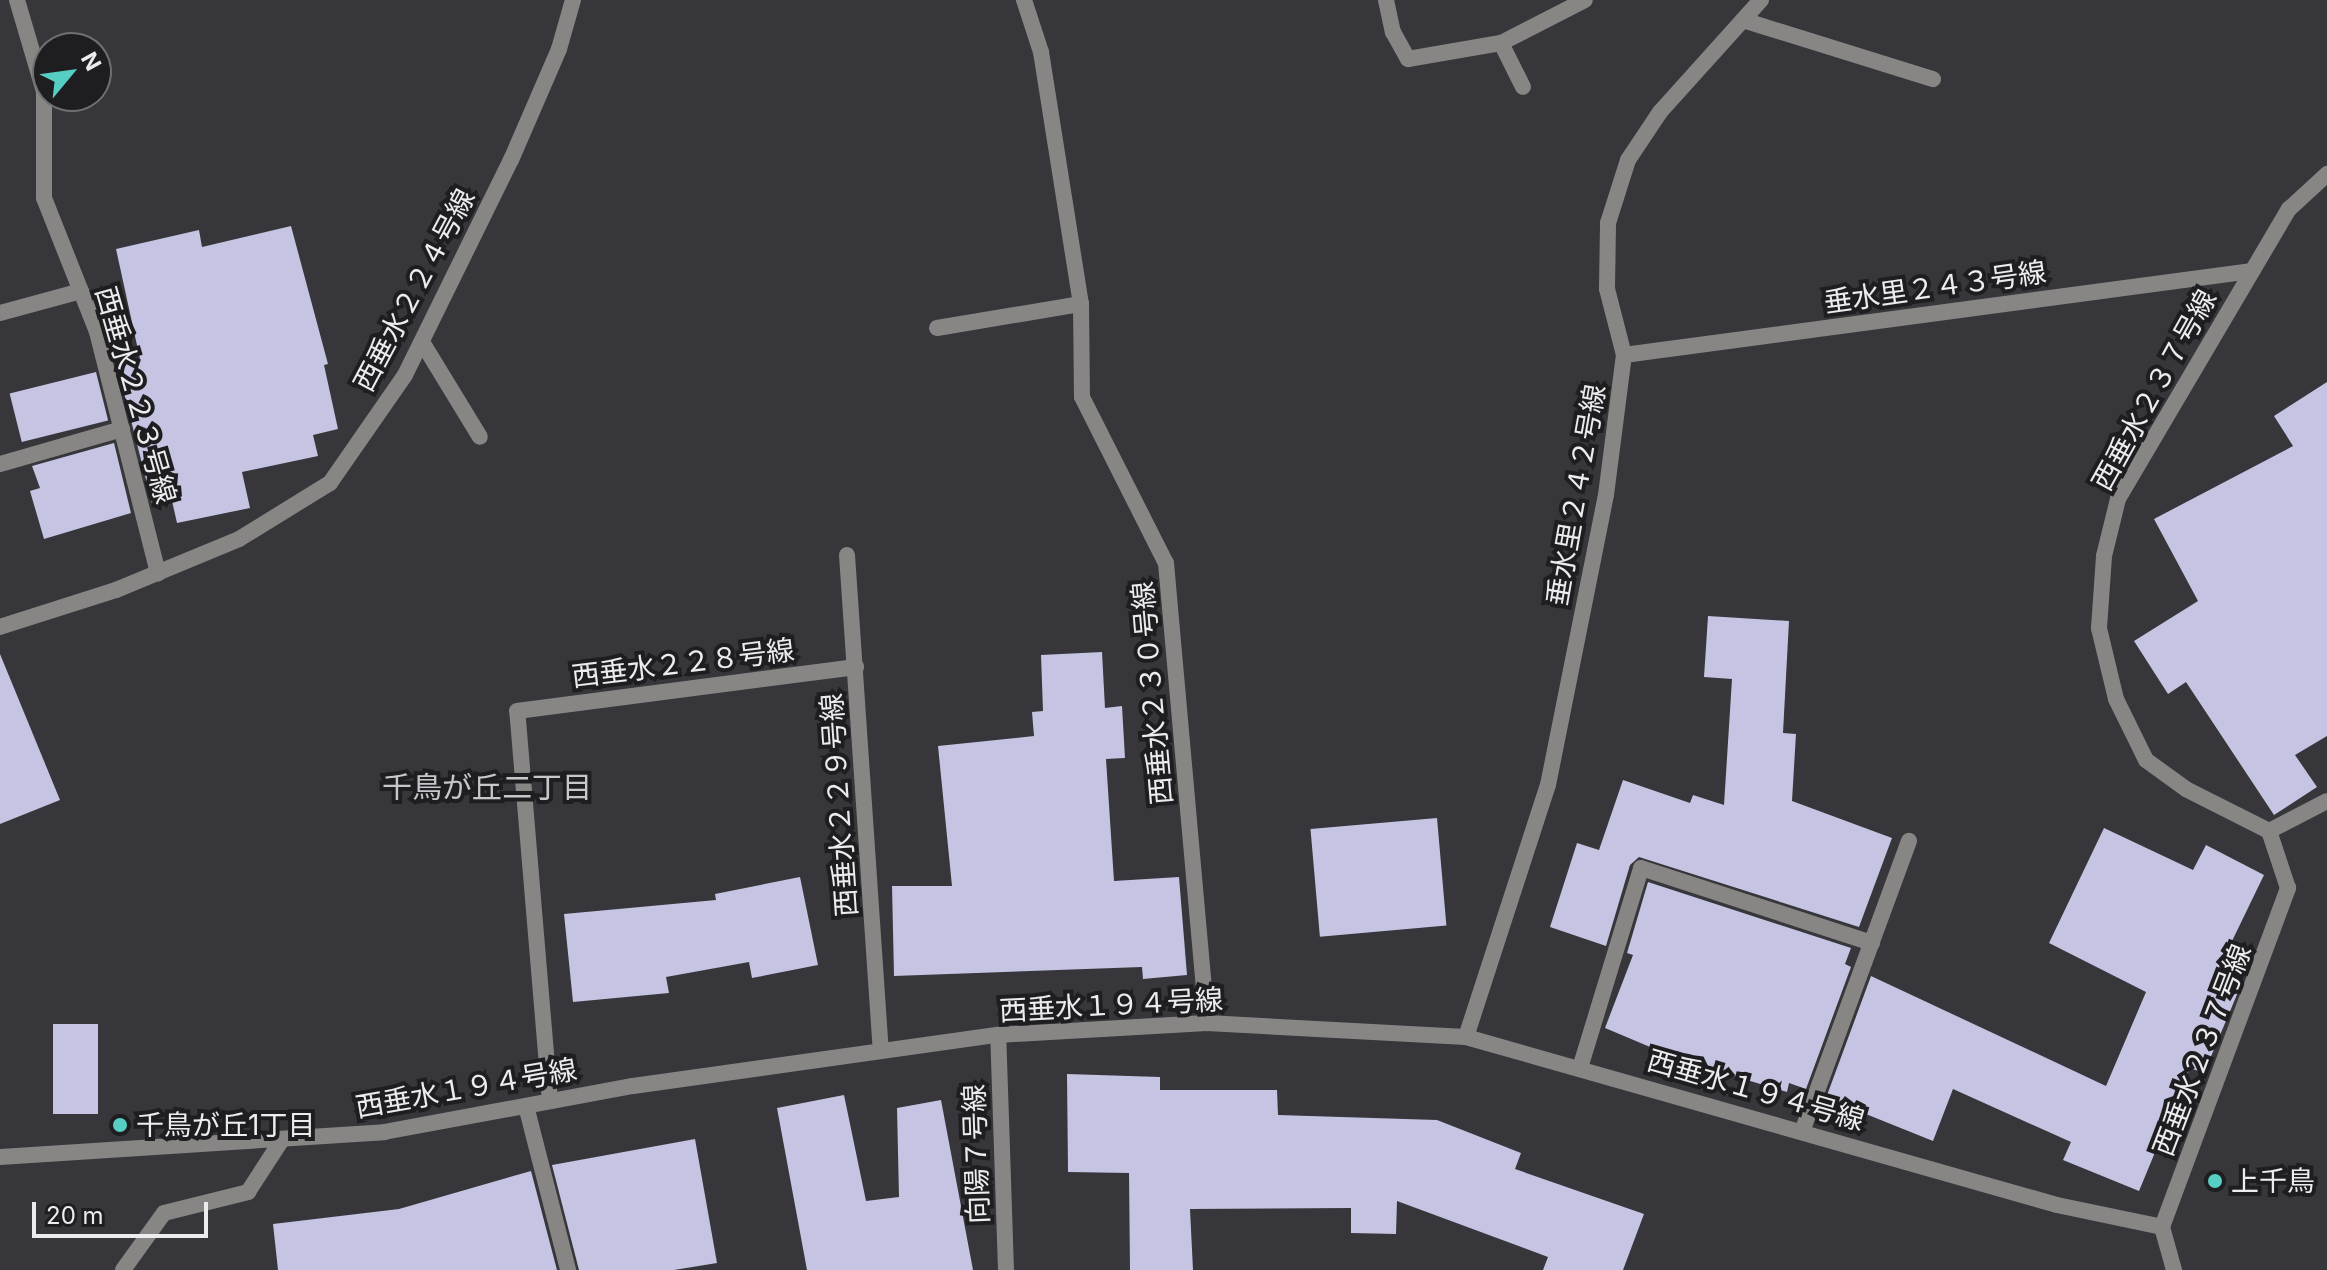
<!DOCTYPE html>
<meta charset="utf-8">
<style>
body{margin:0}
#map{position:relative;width:2327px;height:1270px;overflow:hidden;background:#36363b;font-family:Inter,"Noto Sans JP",sans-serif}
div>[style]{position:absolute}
.building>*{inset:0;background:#c5c4e2;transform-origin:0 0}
.service>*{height:16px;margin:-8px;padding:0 8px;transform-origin:8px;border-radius:8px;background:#888684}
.minor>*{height:16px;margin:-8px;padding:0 8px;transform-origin:8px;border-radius:8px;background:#888684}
.tertiary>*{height:16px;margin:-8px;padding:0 8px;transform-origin:8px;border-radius:8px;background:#888684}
.dots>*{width:22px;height:22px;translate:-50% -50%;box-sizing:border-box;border:4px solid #1e1e20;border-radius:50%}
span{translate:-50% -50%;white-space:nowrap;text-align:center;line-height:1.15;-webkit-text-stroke:8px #1e1e20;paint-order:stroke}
.street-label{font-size:28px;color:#ececef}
.poi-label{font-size:28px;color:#ececef}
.left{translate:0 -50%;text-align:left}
.neighbourhood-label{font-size:30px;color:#c6c6cc}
.north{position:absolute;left:32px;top:32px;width:80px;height:80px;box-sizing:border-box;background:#1e1e20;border:2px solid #707073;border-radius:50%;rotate:61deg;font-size:22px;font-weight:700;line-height:32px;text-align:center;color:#ececef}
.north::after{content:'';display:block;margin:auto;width:28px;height:36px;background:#56cec4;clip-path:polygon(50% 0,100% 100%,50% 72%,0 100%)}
.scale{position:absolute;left:32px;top:1202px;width:176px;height:36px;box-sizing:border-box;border:4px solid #ececef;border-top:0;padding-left:10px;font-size:24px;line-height:28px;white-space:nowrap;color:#ececef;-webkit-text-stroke:6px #1e1e20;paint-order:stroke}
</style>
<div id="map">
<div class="building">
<div style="clip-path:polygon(291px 226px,328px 364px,324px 365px,338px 429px,313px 435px,318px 456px,242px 472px,250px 508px,177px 523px,172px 501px,153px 507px,117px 365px,140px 359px,116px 249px,199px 230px,202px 247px)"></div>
<div style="left:96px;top:372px;width:50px;height:89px;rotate:76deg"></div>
<div style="clip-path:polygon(2327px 382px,2327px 736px,2295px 755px,2317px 787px,2274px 815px,2186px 682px,2168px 694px,2134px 641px,2198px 601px,2154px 519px,2293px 446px,2274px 416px)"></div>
<div style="clip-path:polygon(114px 443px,131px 513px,44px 539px,30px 491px,40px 488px,32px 466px)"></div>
<div style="clip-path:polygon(1708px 616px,1789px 621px,1783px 733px,1796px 734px,1792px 801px,1892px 838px,1859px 927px,1639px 857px,1630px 865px,1606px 946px,1550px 927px,1577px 843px,1599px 850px,1623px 780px,1690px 803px,1693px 795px,1724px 805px,1732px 679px,1704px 677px)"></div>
<div style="clip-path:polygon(1102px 652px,1105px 708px,1122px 706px,1125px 758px,1106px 759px,1114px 881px,1179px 877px,1187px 975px,1143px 979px,1142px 967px,894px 976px,892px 886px,952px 886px,938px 746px,1034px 736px,1032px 712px,1043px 711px,1041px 655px)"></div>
<div style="clip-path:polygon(0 654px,60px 800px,0 824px)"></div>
<div style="left:1437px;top:818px;width:108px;height:127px;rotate:85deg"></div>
<div style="clip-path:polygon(2104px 828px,2193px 870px,2206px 845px,2264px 875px,2217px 972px,2242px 982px,2231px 1009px,2204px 1073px,2190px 1068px,2139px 1191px,2063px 1160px,2071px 1142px,1953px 1089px,1933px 1141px,1826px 1098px,1871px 976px,2106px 1086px,2146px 992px,2049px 943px)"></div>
<div style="clip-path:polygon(800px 877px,818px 965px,752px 978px,749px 962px,666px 977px,669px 993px,573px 1002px,564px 914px,716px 900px,715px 894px)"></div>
<div style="clip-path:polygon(1648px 882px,1851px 948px,1845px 964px,1851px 967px,1806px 1089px,1789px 1083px,1787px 1092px,1681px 1060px,1605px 1028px,1633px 955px,1627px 953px)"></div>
<div style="left:53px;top:1024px;width:45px;height:90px"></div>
<div style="clip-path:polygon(1067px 1074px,1160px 1077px,1160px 1090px,1277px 1090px,1278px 1115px,1437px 1120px,1521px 1153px,1515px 1169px,1644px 1214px,1623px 1270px,1543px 1270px,1548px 1257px,1397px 1201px,1396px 1234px,1351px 1233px,1351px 1208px,1190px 1209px,1193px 1270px,1130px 1270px,1129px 1173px,1068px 1172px)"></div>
<div style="clip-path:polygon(844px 1095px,866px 1201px,899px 1197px,897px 1108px,941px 1100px,973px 1270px,807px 1270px,777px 1108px)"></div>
<div style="clip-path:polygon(695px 1139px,717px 1263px,674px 1270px,579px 1270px,552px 1165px)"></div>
<div style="clip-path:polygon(531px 1171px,557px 1270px,278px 1270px,273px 1224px,399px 1209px)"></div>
</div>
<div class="service">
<div style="left:1386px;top:0;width:33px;rotate:78deg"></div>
<div style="left:1393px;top:32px;width:31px;rotate:61deg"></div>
<div style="left:422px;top:342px;width:111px;rotate:58.6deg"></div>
<div style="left:847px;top:555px;width:497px;rotate:86.1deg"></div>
<div style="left:1580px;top:1068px;width:209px;rotate:-73deg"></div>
<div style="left:1641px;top:868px;width:243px;rotate:18deg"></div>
<div style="left:550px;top:1101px;width:391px;rotate:-94.8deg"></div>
<div style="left:517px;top:711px;width:342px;rotate:-7.4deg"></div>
<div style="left:526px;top:1106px;width:169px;rotate:75.6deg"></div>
<div style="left:1803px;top:1129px;width:307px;rotate:-69.8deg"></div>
</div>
<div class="minor">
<div style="left:17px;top:0;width:96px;rotate:73.6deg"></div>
<div style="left:44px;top:92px;width:106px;rotate:90deg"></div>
<div style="left:44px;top:198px;width:144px;rotate:68.4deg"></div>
<div style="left:97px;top:332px;width:249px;rotate:75.8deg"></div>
<div style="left:1024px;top:0;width:55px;rotate:71.9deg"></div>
<div style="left:1041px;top:52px;width:255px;rotate:81deg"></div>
<div style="left:1081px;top:304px;width:93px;rotate:89.4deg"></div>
<div style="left:1082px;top:397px;width:186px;rotate:63.2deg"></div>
<div style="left:1166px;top:563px;width:462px;rotate:84.9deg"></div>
<div style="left:1743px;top:20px;width:199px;rotate:17.3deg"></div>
<div style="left:1501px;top:43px;width:49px;rotate:63.4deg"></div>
<div style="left:1408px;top:59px;width:94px;rotate:-9.8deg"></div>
<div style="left:1501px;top:43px;width:94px;rotate:-27.1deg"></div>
<div style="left:0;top:313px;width:84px;rotate:-15.2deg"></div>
<div style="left:937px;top:328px;width:146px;rotate:-9.5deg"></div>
<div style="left:1624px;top:355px;width:634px;rotate:-7.62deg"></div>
<div style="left:0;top:464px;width:127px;rotate:-16deg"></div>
<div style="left:2269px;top:831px;width:65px;rotate:-27.3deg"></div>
<div style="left:1466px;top:1037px;width:265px;rotate:-72deg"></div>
<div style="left:1548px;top:785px;width:296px;rotate:-78.7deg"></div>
<div style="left:1606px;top:495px;width:141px;rotate:-82.7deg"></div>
<div style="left:1624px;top:355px;width:68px;rotate:-104.4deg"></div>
<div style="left:1607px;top:289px;width:66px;rotate:-89.1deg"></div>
<div style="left:1608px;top:223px;width:66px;rotate:-72.4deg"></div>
<div style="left:1628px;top:160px;width:58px;rotate:-56.3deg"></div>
<div style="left:1660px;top:112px;width:151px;rotate:-48deg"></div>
<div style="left:2162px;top:1227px;width:362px;rotate:-69.6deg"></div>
<div style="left:2288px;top:888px;width:60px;rotate:-108.4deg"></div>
<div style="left:2269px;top:831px;width:93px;rotate:-153.2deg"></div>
<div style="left:2186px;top:789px;width:49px;rotate:-144.1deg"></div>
<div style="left:2146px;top:760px;width:68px;rotate:-116.2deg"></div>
<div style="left:2116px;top:699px;width:73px;rotate:-103.5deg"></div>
<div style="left:2099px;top:628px;width:72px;rotate:-86deg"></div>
<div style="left:2104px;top:556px;width:59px;rotate:-76.2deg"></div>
<div style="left:2118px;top:499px;width:337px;rotate:-59.5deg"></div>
<div style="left:2289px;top:209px;width:52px;rotate:-42.6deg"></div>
<div style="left:2162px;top:1227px;width:45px;rotate:74.4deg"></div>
<div style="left:123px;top:1270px;width:70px;rotate:-54.3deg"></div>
<div style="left:164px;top:1213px;width:87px;rotate:-14deg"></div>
<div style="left:248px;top:1192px;width:61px;rotate:-57.1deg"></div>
<div style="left:1006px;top:1270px;width:235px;rotate:-91.9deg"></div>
<div style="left:998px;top:1035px;width:209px;rotate:-3.3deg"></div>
<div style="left:1207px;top:1023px;width:259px;rotate:3.1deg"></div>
<div style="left:1466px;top:1037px;width:614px;rotate:15.87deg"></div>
<div style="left:2057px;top:1205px;width:107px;rotate:11.8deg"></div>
</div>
<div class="tertiary">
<div style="left:0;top:627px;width:122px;rotate:-17.7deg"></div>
<div style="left:116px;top:590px;width:133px;rotate:-22.5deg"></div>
<div style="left:239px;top:539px;width:107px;rotate:-31.6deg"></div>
<div style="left:330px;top:483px;width:131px;rotate:-55.2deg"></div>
<div style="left:405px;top:375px;width:240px;rotate:-63.8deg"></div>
<div style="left:511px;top:160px;width:121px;rotate:-66.6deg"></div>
<div style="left:559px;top:49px;width:51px;rotate:-74.1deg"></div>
<div style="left:0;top:1157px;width:385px;rotate:-3.7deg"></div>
<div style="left:384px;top:1132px;width:253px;rotate:-10.5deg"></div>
<div style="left:633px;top:1086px;width:369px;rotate:-8deg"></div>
</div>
<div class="dots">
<div style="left:120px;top:1125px;background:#56cec4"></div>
<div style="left:2215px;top:1181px;background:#56cec4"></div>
</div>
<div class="street-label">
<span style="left:1935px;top:287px;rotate:-8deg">垂水里２４３号線</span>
<span style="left:414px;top:290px;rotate:-62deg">西垂水２２４号線</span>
<span style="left:2154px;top:390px;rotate:-61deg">西垂水２３７号線</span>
<span style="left:136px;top:395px;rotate:74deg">西垂水２２３号線</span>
<span style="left:1576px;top:495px;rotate:-80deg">垂水里２４２号線</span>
<span style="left:683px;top:663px;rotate:-7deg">西垂水２２８号線</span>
<span style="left:1152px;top:693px;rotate:-95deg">西垂水２３０号線</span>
<span style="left:839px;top:805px;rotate:-94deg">西垂水２２９号線</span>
<span style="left:1111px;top:1005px;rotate:-3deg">西垂水１９４号線</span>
<span style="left:2202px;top:1050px;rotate:-69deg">西垂水２３７号線</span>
<span style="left:466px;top:1088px;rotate:-10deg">西垂水１９４号線</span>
<span style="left:1756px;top:1090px;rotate:16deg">西垂水１９４号線</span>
<span style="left:976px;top:1154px;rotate:-92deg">向陽７号線</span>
</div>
<div class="poi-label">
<span class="left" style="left:136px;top:1125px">千鳥が丘1丁目</span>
<span class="left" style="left:2231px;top:1181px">上千鳥</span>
</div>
<div class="neighbourhood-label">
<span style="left:487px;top:787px">千鳥が丘二丁目</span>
</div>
<div class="north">N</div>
<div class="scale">20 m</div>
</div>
